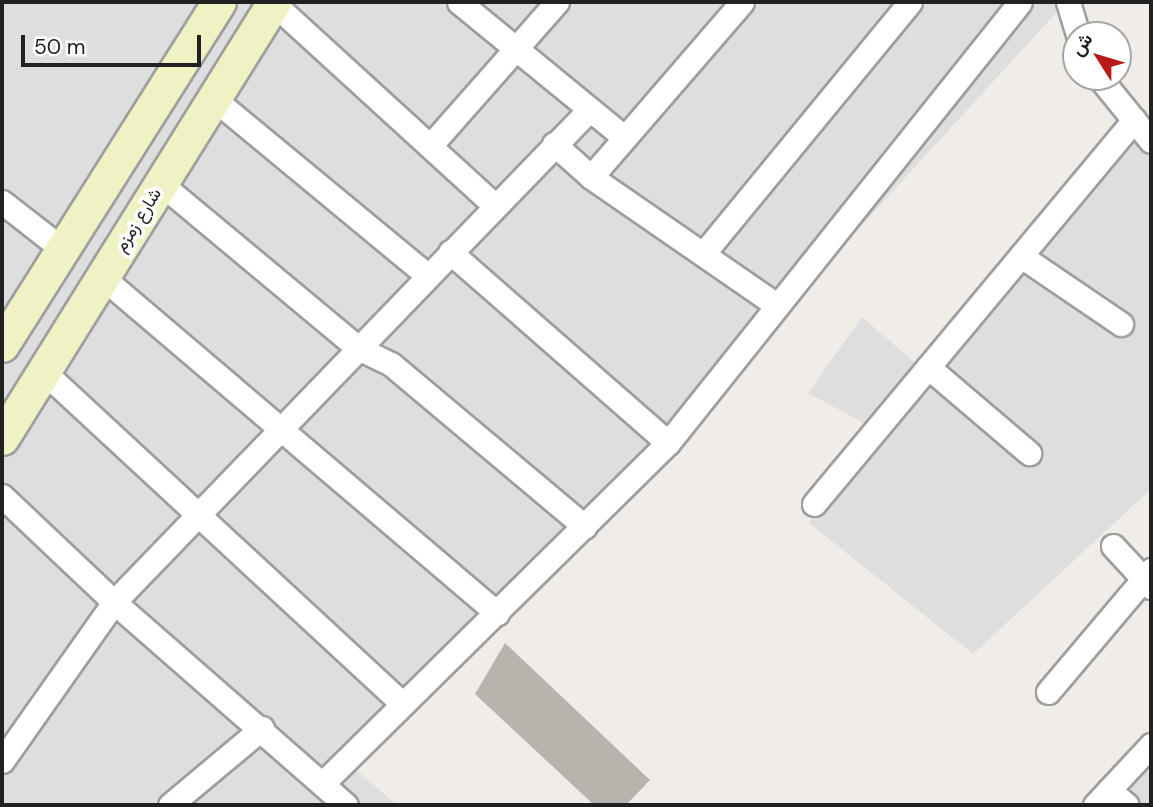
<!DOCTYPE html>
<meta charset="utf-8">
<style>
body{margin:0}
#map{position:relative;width:1153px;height:807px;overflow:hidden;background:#f0ede8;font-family:"DM Sans",Vazirmatn,sans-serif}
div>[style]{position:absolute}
.residential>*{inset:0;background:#dfdede}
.building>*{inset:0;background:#b9b3ae}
.roads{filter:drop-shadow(2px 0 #9e9e9e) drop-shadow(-2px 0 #9e9e9e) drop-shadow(0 2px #9e9e9e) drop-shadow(0 -2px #9e9e9e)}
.minor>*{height:23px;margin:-11.5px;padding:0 11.5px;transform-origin:11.5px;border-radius:11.5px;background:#fff}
.secondary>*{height:33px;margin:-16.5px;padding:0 16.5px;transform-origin:16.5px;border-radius:16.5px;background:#f0f2c4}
span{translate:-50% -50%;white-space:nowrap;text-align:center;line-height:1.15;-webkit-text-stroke:7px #fff;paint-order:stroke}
.street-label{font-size:18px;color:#212121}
.frame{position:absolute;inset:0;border:4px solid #212121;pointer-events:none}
.north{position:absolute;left:1062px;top:21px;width:70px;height:70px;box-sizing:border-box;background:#fff;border:2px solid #a6a6a6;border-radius:50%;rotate:307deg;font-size:19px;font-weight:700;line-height:28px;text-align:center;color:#212121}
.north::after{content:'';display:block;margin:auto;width:24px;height:32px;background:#b81a1b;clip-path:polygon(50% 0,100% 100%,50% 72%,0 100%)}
.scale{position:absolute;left:21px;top:35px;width:180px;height:32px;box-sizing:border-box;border:4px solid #212121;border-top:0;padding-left:9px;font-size:21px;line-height:24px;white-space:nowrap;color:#212121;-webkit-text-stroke:5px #fff;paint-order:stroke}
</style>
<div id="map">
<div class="residential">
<div style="clip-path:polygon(2px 2px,1066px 2px,697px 405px,355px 769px,397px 805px,2px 805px)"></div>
<div style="clip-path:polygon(1151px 124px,1151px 489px,973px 654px,809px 523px,869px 426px,808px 393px,862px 317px,929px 375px)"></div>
<div style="clip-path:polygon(1151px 738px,1151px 805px,1092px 805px)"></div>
</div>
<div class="building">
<div style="clip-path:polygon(505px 643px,650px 780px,626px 805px,594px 805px,475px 694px)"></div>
</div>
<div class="roads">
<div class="minor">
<div style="left:459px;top:2px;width:212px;rotate:39.3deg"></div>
<div style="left:1068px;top:2px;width:34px;rotate:73deg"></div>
<div style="left:273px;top:3px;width:301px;rotate:42.4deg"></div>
<div style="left:1099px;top:77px;width:82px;rotate:50.9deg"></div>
<div style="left:214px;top:99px;width:278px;rotate:39.6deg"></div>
<div style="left:554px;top:144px;width:50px;rotate:41.7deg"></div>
<div style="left:591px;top:177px;width:224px;rotate:34.6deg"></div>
<div style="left:430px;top:146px;width:192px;rotate:-48.6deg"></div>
<div style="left:591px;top:177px;width:231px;rotate:-49.2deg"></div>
<div style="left:160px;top:183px;width:258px;rotate:39.8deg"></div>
<div style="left:358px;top:348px;width:37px;rotate:26deg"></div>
<div style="left:391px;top:364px;width:253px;rotate:40deg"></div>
<div style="left:2px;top:202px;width:75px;rotate:37.9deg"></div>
<div style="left:450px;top:252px;width:290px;rotate:41.2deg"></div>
<div style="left:703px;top:254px;width:326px;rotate:-50.6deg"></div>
<div style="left:1021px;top:256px;width:121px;rotate:34.2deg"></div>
<div style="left:102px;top:277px;width:519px;rotate:40.39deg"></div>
<div style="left:928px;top:367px;width:133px;rotate:40.4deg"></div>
<div style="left:43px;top:371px;width:490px;rotate:42.8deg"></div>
<div style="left:2px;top:496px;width:154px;rotate:43.4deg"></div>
<div style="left:114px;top:602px;width:308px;rotate:41.2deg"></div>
<div style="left:814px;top:504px;width:500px;rotate:-50.2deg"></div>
<div style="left:1113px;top:546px;width:56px;rotate:47.2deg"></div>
<div style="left:1048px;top:692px;width:160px;rotate:-49.8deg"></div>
<div style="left:2px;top:761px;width:194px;rotate:-54.8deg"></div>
<div style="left:114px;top:602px;width:684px;rotate:-46.01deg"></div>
<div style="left:322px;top:784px;width:486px;rotate:-44.6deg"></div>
<div style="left:668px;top:443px;width:564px;rotate:-51.4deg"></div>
<div style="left:1109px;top:790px;width:23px;rotate:40deg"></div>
<div style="left:170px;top:805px;width:120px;rotate:-39.9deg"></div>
<div style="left:1095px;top:805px;width:82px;rotate:-47deg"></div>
</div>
<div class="secondary">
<div style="left:2px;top:345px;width:406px;rotate:-57.7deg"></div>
<div style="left:2px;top:438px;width:514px;rotate:-58.04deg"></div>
</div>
</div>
<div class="street-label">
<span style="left:138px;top:220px;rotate:-58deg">شارع زمزم</span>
</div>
<div class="frame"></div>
<div class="north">ش</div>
<div class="scale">50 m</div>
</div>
